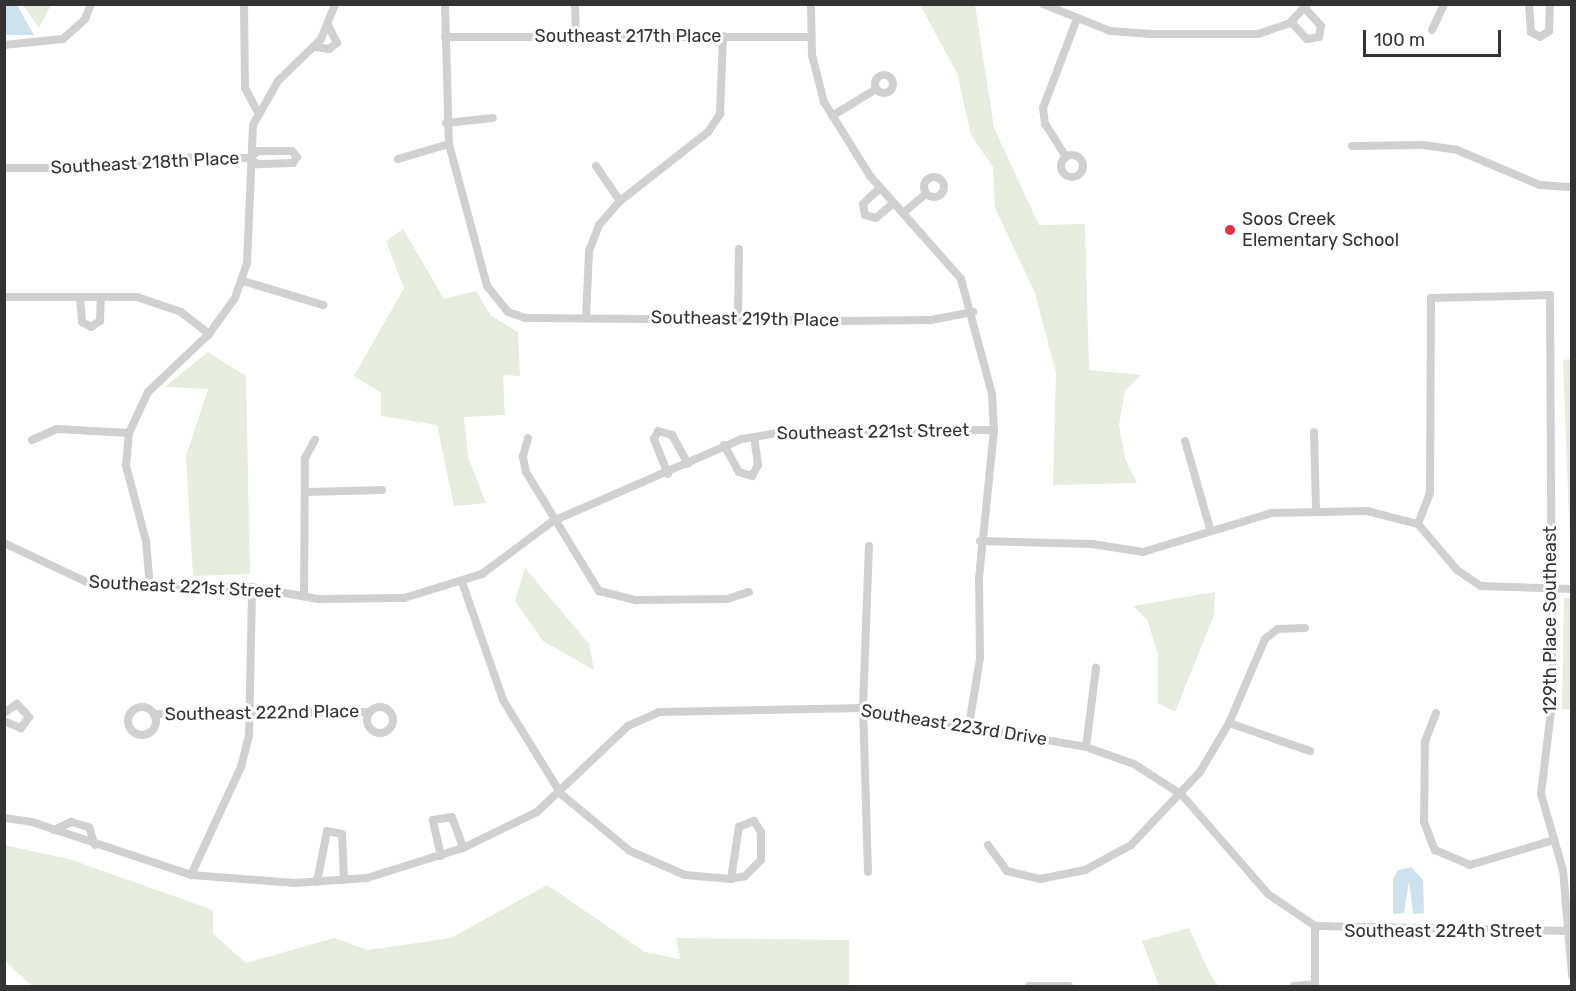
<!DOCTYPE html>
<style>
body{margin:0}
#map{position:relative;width:1576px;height:991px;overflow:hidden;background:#fff;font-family:Rubik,sans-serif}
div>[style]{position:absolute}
.green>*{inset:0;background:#e6ecde}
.water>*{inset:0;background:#cde2ef}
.street>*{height:8px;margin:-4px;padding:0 4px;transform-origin:4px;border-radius:4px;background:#d0d0d0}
.street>.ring{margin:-4px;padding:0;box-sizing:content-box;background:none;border:8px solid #d0d0d0;border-radius:50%}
.dots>*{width:16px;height:16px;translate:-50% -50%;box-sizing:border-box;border:3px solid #fff;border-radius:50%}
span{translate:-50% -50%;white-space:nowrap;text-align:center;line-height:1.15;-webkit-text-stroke:6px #fff;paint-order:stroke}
.street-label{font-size:18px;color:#333}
.poi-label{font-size:18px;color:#333}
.left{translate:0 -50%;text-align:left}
.frame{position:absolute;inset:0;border:6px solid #333;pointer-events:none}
.scale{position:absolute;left:1363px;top:30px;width:138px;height:27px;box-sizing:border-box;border:3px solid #333;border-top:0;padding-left:8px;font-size:18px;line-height:21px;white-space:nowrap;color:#333;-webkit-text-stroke:4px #fff;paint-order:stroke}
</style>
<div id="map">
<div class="green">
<div style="clip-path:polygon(23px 5px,51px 5px,39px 28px)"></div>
<div style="clip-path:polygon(920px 5px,975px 5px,994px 128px,1039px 225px,1085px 224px,1089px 370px,1141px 375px,1125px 390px,1119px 425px,1125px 458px,1137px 483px,1053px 485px,1056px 373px,1035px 293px,995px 208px,993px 167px,971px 135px,957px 73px)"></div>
<div style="clip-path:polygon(403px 229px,444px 299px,476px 291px,491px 316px,518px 332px,520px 376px,503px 375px,505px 415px,464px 417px,468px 457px,486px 503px,454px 506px,437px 425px,381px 416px,381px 393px,354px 376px,404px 288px,386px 241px)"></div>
<div style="clip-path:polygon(208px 352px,246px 376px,250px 574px,193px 576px,186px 456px,208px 389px,165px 387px)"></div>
<div style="clip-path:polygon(1571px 359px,1572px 569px,1571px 569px,1563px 360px)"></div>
<div style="clip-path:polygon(525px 568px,589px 644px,594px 670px,543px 641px,515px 601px)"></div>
<div style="clip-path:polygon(1215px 592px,1214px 615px,1175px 712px,1158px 703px,1158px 655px,1147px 619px,1133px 606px)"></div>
<div style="clip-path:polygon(1564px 598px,1571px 598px,1571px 710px,1562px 709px)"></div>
<div style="clip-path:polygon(4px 845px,69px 859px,213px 910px,213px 934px,246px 963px,334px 938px,368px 950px,451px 938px,547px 885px,645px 952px,680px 959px,676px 938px,849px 940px,849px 986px,32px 986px,5px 961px)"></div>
<div style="clip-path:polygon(1189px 928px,1211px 976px,1219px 986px,1159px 986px,1142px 941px)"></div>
</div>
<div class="water">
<div style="clip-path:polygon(4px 5px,17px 5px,34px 35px,5px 35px)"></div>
<div style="clip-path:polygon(1411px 867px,1423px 880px,1424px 913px,1413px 914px,1409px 881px,1404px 913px,1393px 914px,1393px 879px,1398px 870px)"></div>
</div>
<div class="street">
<div style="left:244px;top:4px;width:84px;rotate:89.3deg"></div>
<div style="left:245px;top:88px;width:27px;rotate:62deg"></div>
<div style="left:445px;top:4px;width:140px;rotate:88.4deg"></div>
<div style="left:449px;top:144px;width:147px;rotate:75deg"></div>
<div style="left:487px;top:286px;width:33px;rotate:51deg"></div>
<div style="left:508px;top:312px;width:18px;rotate:19deg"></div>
<div style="left:525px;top:318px;width:319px;rotate:0.5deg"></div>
<div style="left:844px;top:321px;width:87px;rotate:-0.7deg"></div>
<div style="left:931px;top:320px;width:43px;rotate:-10.8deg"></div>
<div style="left:575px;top:4px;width:32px;rotate:88deg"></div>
<div style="left:811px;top:4px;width:51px;rotate:88.9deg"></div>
<div style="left:812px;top:55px;width:49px;rotate:75.7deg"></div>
<div style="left:824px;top:102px;width:87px;rotate:58.1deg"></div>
<div style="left:870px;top:176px;width:137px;rotate:48.5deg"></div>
<div style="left:961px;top:279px;width:119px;rotate:74.9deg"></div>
<div style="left:992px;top:394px;width:36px;rotate:87deg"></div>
<div style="left:994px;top:430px;width:148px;rotate:95.8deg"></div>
<div style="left:979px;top:577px;width:81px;rotate:89.3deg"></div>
<div style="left:980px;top:658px;width:68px;rotate:99.3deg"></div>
<div style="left:1043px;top:4px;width:72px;rotate:21.9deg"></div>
<div style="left:1110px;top:31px;width:39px;rotate:4deg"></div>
<div style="left:1149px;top:34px;width:109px"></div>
<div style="left:1258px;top:34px;width:34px;rotate:-19deg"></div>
<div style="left:1290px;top:23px;width:25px;rotate:-48deg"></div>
<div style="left:1529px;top:4px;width:28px;rotate:86deg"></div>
<div style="left:1531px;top:32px;width:10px;rotate:29deg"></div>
<div style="left:1540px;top:37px;width:11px;rotate:-34deg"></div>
<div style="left:1549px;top:31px;width:27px;rotate:-88deg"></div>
<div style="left:1291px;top:22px;width:23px;rotate:47deg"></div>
<div style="left:1307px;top:39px;width:12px;rotate:-9deg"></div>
<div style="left:1319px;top:37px;width:11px;rotate:-80deg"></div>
<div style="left:1321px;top:26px;width:24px;rotate:-132deg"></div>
<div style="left:1432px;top:30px;width:29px;rotate:-65deg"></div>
<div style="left:445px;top:37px;width:366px"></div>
<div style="left:4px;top:45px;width:59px;rotate:-5.8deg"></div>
<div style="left:63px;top:39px;width:30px;rotate:-42deg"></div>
<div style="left:85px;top:19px;width:16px;rotate:-68deg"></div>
<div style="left:316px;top:47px;width:13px;rotate:9deg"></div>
<div style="left:329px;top:49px;width:10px;rotate:-37deg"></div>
<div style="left:337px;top:43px;width:20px;rotate:-117deg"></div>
<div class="ring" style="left:875px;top:75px;width:10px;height:10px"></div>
<div style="left:832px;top:116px;width:52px;rotate:-31.5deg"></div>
<div style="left:446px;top:123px;width:47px;rotate:-6.1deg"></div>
<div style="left:1352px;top:146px;width:71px;rotate:-0.8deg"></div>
<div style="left:1423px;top:145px;width:34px;rotate:8deg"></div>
<div style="left:1457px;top:150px;width:90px;rotate:22.9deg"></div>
<div style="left:1540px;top:185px;width:32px;rotate:4deg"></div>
<div style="left:258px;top:151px;width:34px"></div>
<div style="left:292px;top:151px;width:8px;rotate:50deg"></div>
<div style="left:297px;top:157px;width:7px;rotate:124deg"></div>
<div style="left:293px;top:163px;width:36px;rotate:178deg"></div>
<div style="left:257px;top:164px;width:10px;rotate:-143deg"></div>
<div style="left:249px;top:158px;width:11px;rotate:-38deg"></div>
<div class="ring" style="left:1061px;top:155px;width:14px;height:14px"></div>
<div style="left:1066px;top:157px;width:39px;rotate:-122deg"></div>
<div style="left:1045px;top:124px;width:16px;rotate:-97deg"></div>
<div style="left:1043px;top:108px;width:93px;rotate:-69.2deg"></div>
<div style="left:398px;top:159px;width:53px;rotate:-16.4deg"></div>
<div style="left:596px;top:166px;width:42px;rotate:55.6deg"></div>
<div style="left:4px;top:168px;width:102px"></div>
<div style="left:106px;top:168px;width:89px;rotate:-7.1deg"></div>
<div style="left:194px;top:157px;width:55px;rotate:1deg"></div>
<div class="ring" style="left:924px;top:177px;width:12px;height:12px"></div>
<div style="left:880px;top:188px;width:23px;rotate:137deg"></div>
<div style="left:863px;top:204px;width:11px;rotate:80deg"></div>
<div style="left:865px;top:215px;width:11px;rotate:15deg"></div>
<div style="left:876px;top:218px;width:23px;rotate:-41deg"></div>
<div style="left:903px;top:213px;width:30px;rotate:-40deg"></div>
<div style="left:243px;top:281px;width:84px;rotate:16.7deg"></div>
<div style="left:4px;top:297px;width:133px"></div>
<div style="left:137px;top:297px;width:46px;rotate:18.8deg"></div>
<div style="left:181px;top:312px;width:36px;rotate:38deg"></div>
<div style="left:80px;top:297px;width:25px;rotate:85deg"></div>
<div style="left:82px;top:322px;width:10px;rotate:29deg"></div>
<div style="left:91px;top:327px;width:11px;rotate:-34deg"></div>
<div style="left:100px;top:321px;width:24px;rotate:-88deg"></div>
<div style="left:738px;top:317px;width:68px;rotate:-89.2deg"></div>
<div style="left:586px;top:318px;width:67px;rotate:-87.4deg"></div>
<div style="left:589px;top:251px;width:28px;rotate:-69deg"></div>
<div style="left:599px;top:225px;width:32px;rotate:-49deg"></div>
<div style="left:620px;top:201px;width:112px;rotate:-38.1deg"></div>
<div style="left:708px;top:132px;width:22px;rotate:-56deg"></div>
<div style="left:720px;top:114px;width:78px;rotate:-87.8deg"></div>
<div style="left:1314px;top:432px;width:78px;rotate:88.5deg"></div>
<div style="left:528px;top:438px;width:20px;rotate:105deg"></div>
<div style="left:523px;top:457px;width:15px;rotate:79deg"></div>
<div style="left:526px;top:472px;width:140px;rotate:58.5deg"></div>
<div style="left:599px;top:591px;width:38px;rotate:14deg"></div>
<div style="left:636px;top:600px;width:91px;rotate:-0.6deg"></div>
<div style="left:727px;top:599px;width:23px;rotate:-18deg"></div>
<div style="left:32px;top:440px;width:27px;rotate:-24deg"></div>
<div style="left:57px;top:429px;width:72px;rotate:3.2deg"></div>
<div style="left:1185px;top:441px;width:91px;rotate:74.1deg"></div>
<div style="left:724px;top:445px;width:31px;rotate:61deg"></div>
<div style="left:739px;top:472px;width:14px;rotate:17deg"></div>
<div style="left:752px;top:476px;width:13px;rotate:-61deg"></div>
<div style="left:758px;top:465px;width:28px;rotate:-98deg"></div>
<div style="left:668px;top:474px;width:38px;rotate:-112deg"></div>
<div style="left:654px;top:439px;width:9px;rotate:-63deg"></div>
<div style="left:658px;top:431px;width:15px;rotate:16deg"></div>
<div style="left:672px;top:435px;width:33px;rotate:61deg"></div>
<div style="left:306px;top:492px;width:76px;rotate:-1.5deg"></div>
<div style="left:1418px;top:524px;width:33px;rotate:-69deg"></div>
<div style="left:1430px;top:493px;width:195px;rotate:-89.7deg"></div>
<div style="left:1431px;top:298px;width:119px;rotate:-1.4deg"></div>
<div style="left:1550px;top:295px;width:408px;rotate:89.7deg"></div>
<div style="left:1552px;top:703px;width:92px;rotate:96.9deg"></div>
<div style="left:1541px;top:794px;width:79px;rotate:73.9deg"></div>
<div style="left:1563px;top:870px;width:106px;rotate:85.1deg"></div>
<div style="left:980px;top:541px;width:112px;rotate:1.5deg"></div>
<div style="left:1092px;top:544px;width:52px;rotate:8.9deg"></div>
<div style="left:1143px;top:552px;width:134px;rotate:-16.9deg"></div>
<div style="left:1271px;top:513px;width:96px;rotate:-1.2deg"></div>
<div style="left:1367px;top:511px;width:53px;rotate:14.3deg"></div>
<div style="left:1418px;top:524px;width:60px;rotate:49.7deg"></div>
<div style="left:1457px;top:570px;width:29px;rotate:34deg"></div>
<div style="left:1481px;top:586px;width:91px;rotate:1.9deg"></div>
<div style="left:4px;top:543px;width:101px;rotate:25.3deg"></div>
<div style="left:95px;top:586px;width:157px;rotate:0.4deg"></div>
<div style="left:252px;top:587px;width:67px;rotate:10.3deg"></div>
<div style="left:318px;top:599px;width:86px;rotate:-0.7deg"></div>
<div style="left:404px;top:598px;width:82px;rotate:-17.1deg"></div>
<div style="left:482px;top:574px;width:89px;rotate:-36.7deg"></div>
<div style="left:553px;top:521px;width:206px;rotate:-23.5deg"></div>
<div style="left:742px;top:439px;width:48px;rotate:-9.7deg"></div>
<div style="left:789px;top:431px;width:205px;rotate:-0.3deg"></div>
<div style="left:462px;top:582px;width:125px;rotate:70.8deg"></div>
<div style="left:503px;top:700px;width:110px;rotate:58.3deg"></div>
<div style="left:561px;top:794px;width:89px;rotate:39.6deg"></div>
<div style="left:630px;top:851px;width:60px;rotate:23.6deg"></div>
<div style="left:685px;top:875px;width:46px;rotate:5deg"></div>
<div style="left:731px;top:879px;width:53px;rotate:-81.3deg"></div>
<div style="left:739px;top:827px;width:16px;rotate:-22deg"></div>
<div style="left:754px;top:821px;width:13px;rotate:58deg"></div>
<div style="left:761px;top:832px;width:28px;rotate:90deg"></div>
<div style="left:761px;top:860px;width:23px;rotate:135deg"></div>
<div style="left:745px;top:876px;width:14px;rotate:168deg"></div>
<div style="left:150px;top:588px;width:47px;rotate:-94.9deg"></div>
<div style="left:146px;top:541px;width:78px;rotate:-104.9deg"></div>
<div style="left:126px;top:466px;width:33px;rotate:-85deg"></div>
<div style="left:129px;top:433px;width:45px;rotate:-65.1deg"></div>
<div style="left:148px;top:392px;width:84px;rotate:-43.6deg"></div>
<div style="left:209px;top:334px;width:44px;rotate:-54.2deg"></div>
<div style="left:235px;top:298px;width:37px;rotate:-71deg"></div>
<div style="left:247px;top:263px;width:138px;rotate:-87.5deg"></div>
<div style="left:253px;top:125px;width:51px;rotate:-60.4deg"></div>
<div style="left:278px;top:81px;width:60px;rotate:-44.3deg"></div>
<div style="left:321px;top:39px;width:38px;rotate:-68deg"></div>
<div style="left:304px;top:596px;width:138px;rotate:-89.6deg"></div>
<div style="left:305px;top:458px;width:21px;rotate:-61deg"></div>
<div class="ring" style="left:367px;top:707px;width:18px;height:18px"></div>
<div class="ring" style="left:128px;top:707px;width:20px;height:20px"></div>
<div style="left:4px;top:713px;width:16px;rotate:-35deg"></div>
<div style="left:17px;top:704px;width:18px;rotate:47deg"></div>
<div style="left:29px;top:717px;width:14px;rotate:126deg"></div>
<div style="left:21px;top:728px;width:18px;rotate:-158deg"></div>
<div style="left:1436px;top:713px;width:31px;rotate:111deg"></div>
<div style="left:1425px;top:742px;width:80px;rotate:90.7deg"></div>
<div style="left:1424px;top:822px;width:30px;rotate:69deg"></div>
<div style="left:1435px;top:850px;width:38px;rotate:23deg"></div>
<div style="left:1470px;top:865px;width:88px;rotate:-16.6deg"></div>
<div style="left:154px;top:714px;width:215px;rotate:-0.5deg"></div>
<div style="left:1229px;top:723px;width:86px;rotate:19.1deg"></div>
<div style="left:1086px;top:747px;width:80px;rotate:-82.8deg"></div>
<div style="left:4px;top:818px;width:28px;rotate:8deg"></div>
<div style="left:32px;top:822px;width:168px;rotate:18.4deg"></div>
<div style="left:191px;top:875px;width:103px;rotate:4.4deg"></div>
<div style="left:294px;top:883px;width:73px;rotate:-3.9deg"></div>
<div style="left:367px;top:878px;width:101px;rotate:-17.4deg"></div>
<div style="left:463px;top:848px;width:82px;rotate:-25.9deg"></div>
<div style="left:537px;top:812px;width:125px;rotate:-43.4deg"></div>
<div style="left:628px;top:726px;width:34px;rotate:-24deg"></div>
<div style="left:659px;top:712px;width:204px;rotate:-1.1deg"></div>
<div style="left:863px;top:708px;width:226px;rotate:9.9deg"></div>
<div style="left:1086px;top:747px;width:51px;rotate:19.5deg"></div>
<div style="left:1134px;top:764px;width:57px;rotate:32.9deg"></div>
<div style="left:1182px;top:795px;width:131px;rotate:49deg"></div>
<div style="left:1268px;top:894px;width:57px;rotate:34.2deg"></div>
<div style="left:1315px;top:926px;width:257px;rotate:1.1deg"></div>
<div style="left:54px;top:830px;width:19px;rotate:-25deg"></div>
<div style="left:71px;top:822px;width:19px;rotate:16deg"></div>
<div style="left:89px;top:827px;width:19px;rotate:72deg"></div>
<div style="left:988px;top:845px;width:32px;rotate:54deg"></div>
<div style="left:1007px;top:871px;width:34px;rotate:14deg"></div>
<div style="left:1040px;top:879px;width:46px;rotate:-11.3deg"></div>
<div style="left:1085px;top:870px;width:52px;rotate:-28.5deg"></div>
<div style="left:1131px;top:845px;width:100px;rotate:-46.6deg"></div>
<div style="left:1200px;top:772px;width:57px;rotate:-59.4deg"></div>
<div style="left:1229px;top:723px;width:91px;rotate:-66.8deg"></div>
<div style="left:1265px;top:639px;width:16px;rotate:-38deg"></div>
<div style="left:1278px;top:629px;width:27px;rotate:-2deg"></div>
<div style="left:441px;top:856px;width:37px;rotate:-103deg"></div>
<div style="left:433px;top:820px;width:19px;rotate:-9deg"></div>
<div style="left:452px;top:817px;width:33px;rotate:70deg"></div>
<div style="left:868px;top:872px;width:164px;rotate:-91.7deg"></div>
<div style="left:863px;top:708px;width:162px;rotate:-87.9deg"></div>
<div style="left:191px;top:875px;width:119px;rotate:-65.2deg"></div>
<div style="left:241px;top:767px;width:32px;rotate:-76deg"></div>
<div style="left:249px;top:736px;width:149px;rotate:-88.8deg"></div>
<div style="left:317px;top:882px;width:52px;rotate:-78.9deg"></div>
<div style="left:327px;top:831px;width:15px;rotate:11deg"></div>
<div style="left:342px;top:834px;width:46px;rotate:87.5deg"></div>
<div style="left:1315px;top:926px;width:60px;rotate:90deg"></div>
<div style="left:1029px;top:986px;width:40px"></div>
<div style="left:1294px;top:986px;width:21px;rotate:-5deg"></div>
</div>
<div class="dots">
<div style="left:1230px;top:230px;background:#ee3040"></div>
</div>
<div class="street-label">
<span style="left:628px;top:36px">Southeast 217th Place</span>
<span style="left:145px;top:163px;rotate:-3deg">Southeast 218th Place</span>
<span style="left:745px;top:319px;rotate:1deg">Southeast 219th Place</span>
<span style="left:873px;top:432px;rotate:-1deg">Southeast 221st Street</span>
<span style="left:185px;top:587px;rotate:3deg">Southeast 221st Street</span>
<span style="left:1550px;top:620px;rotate:-90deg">129th Place Southeast</span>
<span style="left:262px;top:713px;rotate:-1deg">Southeast 222nd Place</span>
<span style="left:954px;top:725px;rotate:9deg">Southeast 223rd Drive</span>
<span style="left:1443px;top:931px">Southeast 224th Street</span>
</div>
<div class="poi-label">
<span class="left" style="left:1242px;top:230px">Soos Creek<br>Elementary School</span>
</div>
<div class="frame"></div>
<div class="scale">100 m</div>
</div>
